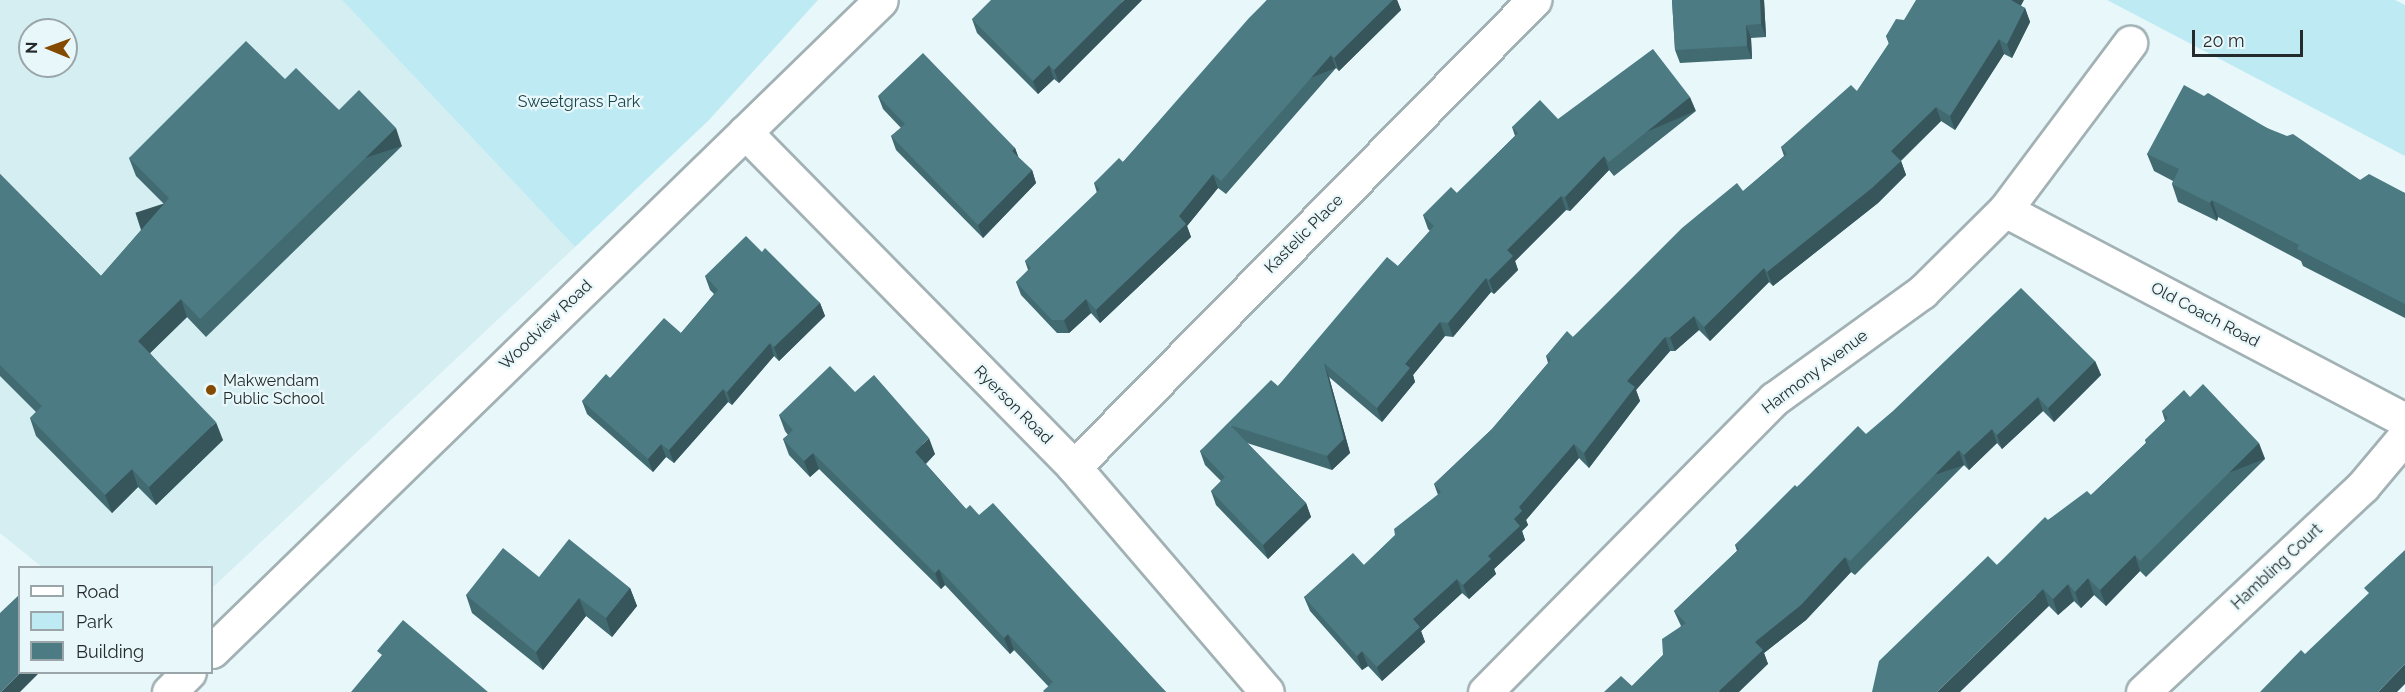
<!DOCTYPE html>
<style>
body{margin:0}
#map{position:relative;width:2405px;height:692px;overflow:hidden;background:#e7f7fa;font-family:Raleway,sans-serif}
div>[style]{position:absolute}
.built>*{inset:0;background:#d4eef2}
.green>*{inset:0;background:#beebf3}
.roads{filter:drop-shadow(2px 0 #a2b1b4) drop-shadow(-2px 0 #a2b1b4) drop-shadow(0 2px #a2b1b4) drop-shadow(0 -2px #a2b1b4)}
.minor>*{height:33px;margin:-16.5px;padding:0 16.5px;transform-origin:16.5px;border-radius:16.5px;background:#fff}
.wall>*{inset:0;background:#426a71}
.shaded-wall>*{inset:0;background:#36565c;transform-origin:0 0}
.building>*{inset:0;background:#4d7b83}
.dots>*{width:16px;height:16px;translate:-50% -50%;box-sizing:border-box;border:3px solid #e7f7fa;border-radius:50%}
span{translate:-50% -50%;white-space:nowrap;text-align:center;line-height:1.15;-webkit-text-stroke:4.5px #e7f7fa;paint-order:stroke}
.park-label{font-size:16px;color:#1a454c}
.street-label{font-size:16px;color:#252b2c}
.poi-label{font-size:16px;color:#252b2c}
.left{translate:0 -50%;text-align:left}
.legend{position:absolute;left:18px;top:566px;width:195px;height:108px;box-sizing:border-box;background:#e7f7fa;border:2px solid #99a5a8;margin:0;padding:8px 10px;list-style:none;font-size:18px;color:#252b2c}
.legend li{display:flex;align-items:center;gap:12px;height:30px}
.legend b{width:30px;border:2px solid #99a5a8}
.north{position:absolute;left:18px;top:18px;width:60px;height:60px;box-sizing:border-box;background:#e7f7fa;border:2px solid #99a5a8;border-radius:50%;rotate:271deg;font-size:16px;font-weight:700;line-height:24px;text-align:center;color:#252b2c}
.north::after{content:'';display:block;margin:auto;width:21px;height:27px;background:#844a00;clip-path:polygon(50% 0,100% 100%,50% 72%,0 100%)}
.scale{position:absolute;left:2192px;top:30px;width:111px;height:27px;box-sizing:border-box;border:3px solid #252b2c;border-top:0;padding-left:8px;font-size:18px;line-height:21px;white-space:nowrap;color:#252b2c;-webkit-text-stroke:4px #e7f7fa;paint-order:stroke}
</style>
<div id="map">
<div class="built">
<div style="clip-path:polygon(evenodd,0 0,342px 0,575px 247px,212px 588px,212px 568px,42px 567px,0 533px,0 0,30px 30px,66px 30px,66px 66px,30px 66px,30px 30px)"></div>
</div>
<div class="green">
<div style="clip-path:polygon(342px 0,818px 0,709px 120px,575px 247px)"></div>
<div style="clip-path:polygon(2107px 0,2395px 0,2405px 5px,2405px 156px)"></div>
</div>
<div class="roads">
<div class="minor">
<div style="left:745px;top:132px;width:470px;rotate:45.5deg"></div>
<div style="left:1074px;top:467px;width:296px;rotate:49.4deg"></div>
<div style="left:2005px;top:210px;width:452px;rotate:27.7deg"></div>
<div style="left:1074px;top:467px;width:656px;rotate:-45.43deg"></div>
<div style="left:212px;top:651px;width:933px;rotate:-44.22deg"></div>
<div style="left:169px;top:692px;width:28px;rotate:-45deg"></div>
<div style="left:1485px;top:692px;width:412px;rotate:-45.4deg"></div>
<div style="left:1774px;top:399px;width:183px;rotate:-35.9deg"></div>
<div style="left:1922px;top:292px;width:117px;rotate:-44.7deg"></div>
<div style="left:2005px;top:210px;width:209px;rotate:-53.2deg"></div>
<div style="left:2143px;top:692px;width:301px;rotate:-43.1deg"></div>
<div style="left:2363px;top:486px;width:65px;rotate:-50deg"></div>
</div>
</div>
<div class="wall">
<div style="clip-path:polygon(1142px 0,1059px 83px,1054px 79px,1038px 94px,977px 33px,972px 19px)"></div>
<div style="clip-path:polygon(1267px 0,1397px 0,1401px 10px,1339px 71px,1336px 68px,1226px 194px,1218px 188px,1187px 226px,1191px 237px,1100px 323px,1091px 313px,1069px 333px,1057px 333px,1021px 295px,1016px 282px,1028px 270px,1025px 261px,1097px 193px,1094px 183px,1123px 162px)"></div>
<div style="clip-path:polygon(1672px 0,1764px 0,1766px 37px,1751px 38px,1752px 59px,1680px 63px,1675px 50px)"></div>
<div style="clip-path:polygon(2021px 6px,2025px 8px,2030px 22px,2012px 58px,2004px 54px,1955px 130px,1941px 121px,1901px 161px,1906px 175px,1878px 203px,1773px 286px,1769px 282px,1710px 341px,1699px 330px,1675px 351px,1670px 351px,1636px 390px,1640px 401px,1589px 468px,1579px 458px,1526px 520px,1528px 525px,1522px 531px,1525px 540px,1494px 569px,1496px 574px,1469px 599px,1462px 593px,1421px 631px,1425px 642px,1382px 681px,1368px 666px,1362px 670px,1310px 611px,1304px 597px,1364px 565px,1438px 495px,1434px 484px,1492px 429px,1548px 363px,1546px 356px,1573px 337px,1784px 156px,1781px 147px,1857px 91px,1889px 44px,1886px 36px,1904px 20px)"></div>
<div style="clip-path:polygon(285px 79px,339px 110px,402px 146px,206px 337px,187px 317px,150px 353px,223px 440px,156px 505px,138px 487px,112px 513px,36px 436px,30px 418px,36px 412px,0 376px,0 174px,101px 276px,164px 204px,136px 176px,129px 158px)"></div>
<div style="clip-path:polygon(878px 96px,1015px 148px,1018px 157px,1032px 170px,1036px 183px,983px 238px,896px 150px,891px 136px,901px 128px,883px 109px)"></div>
<div style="clip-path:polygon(2204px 96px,2267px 128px,2360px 180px,2405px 193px,2405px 318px,2303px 266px,2301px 261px,2218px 217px,2217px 221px,2178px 202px,2172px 184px,2173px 181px,2154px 171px,2147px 154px)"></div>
<div style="clip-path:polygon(1696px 111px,1614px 176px,1609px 170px,1570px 211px,1566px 210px,1515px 261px,1518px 270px,1494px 294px,1491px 292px,1453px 337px,1445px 336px,1413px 375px,1415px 382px,1382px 422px,1329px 377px,1350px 453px,1332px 470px,1247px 443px,1306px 503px,1311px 517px,1268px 559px,1216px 505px,1211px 491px,1221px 481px,1205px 465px,1200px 451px,1278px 386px,1398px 266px,1430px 231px,1428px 229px,1423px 215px,1457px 193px,1515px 136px,1512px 127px,1558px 119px)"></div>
<div style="clip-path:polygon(762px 252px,820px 303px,825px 316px,779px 361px,774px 356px,732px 405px,728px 402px,674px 463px,666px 457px,653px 472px,587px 414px,582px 401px,610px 378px,681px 333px,714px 294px,710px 290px,705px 276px)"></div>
<div style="clip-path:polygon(2095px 361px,2101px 375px,2054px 422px,2043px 411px,2002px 449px,1997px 443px,1969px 470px,1964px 465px,1855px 575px,1851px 572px,1806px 620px,1764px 653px,1768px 664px,1632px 686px,1663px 655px,1681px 626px,1674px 611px,1737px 551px,1735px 545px,1797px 487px,1866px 434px)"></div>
<div style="clip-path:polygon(855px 392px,935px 454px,926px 464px,966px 509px,979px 515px,1166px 692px,1048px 686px,1014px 650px,1010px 654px,945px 585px,941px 589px,819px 469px,810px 477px,789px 455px,783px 439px,788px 435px,785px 431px,779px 415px)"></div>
<div style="clip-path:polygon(2190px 397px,2265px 459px,2146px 577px,2140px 571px,2106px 606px,2094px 595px,2081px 608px,2074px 601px,2058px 615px,2049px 606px,1997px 565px,2048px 520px,2091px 495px,2146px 443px,2145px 440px,2165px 421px,2162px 411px)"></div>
<div style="clip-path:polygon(539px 577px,630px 588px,637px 606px,612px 637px,586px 616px,543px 670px,472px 613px,466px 595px)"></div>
</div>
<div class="shaded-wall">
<div style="clip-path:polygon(1124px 0,1142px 0,1059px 83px,1054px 70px)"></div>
<div style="clip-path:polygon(1392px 0,1397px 0,1401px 10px,1339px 71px,1334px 58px)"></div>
<div style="clip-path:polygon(1760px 0,1764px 0,1766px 37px,1761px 24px)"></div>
<div style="clip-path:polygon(2011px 0,2024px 0,2016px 15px)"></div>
<div style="clip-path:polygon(2025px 8px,2030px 22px,2012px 58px,2007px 44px)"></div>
<div style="clip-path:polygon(1746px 25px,1751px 38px,1752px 59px,1747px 46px)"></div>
<div style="clip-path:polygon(1999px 39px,2004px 54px,1955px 130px,1950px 116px)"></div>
<div style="left:1331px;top:55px;width:14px;height:167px;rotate:69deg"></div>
<div style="clip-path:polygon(1049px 65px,1054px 79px,1038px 94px,1033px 81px)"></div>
<div style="left:1690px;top:97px;width:15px;height:104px;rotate:67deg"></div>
<div style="clip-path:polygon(1936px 107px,1941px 121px,1896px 165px,1891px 151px)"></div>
<div style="left:396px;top:128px;width:19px;height:274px;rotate:72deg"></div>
<div style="clip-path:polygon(1015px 148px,1020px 161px,1012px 151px)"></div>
<div style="clip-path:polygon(1604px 156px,1609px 170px,1570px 211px,1565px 197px)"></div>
<div style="clip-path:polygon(1901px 161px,1906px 175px,1878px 203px,1773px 286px,1767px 272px)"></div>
<div style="clip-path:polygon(1032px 170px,1036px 183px,983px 238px,978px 225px)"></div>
<div style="clip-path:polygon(1213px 174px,1218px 188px,1187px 226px,1191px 237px,1100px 323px,1096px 310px,1179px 216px)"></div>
<div style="clip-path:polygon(1561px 196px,1566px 210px,1515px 261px,1518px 270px,1494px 294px,1489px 280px,1507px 250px)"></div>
<div style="clip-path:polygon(2212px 200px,2218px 217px,2217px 221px,2210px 203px)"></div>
<div style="clip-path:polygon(1764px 268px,1769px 282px,1710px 341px,1704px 327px)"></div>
<div style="clip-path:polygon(1486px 278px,1491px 292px,1453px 337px,1448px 323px)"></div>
<div style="clip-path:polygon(181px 299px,187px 317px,144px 359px,138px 341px)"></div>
<div style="clip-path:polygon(1086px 299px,1091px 313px,1069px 333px,1064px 320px)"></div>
<div style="clip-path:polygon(820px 303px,825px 316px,779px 361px,774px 347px)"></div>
<div style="clip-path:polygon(1694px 316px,1699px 330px,1675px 351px,1670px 337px)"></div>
<div style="clip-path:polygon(1440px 322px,1445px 336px,1413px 375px,1415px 382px,1382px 422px,1377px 408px,1405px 364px)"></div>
<div style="clip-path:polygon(1665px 337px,1670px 351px,1636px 390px,1640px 401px,1589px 468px,1584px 453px,1627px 381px)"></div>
<div style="clip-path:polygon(770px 343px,774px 356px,732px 405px,727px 392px)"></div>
<div style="clip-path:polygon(2095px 361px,2101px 375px,2054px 422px,2048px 408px)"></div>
<div style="clip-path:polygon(1324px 363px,1329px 377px,1350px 453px,1332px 470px,1327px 456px)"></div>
<div style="clip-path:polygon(723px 389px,728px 402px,674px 463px,669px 450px)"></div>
<div style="clip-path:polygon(2038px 397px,2043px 411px,2002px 449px,1997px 435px)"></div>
<div style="clip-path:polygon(216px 422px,223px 440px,156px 505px,149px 487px)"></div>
<div style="clip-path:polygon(1992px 429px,1997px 443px,1969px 470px,1964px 455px)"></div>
<div style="clip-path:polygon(929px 438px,935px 454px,921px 468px,915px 452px)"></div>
<div style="left:2259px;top:443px;width:17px;height:168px;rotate:69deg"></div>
<div style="clip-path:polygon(661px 444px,666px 457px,653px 472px,648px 459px)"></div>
<div style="clip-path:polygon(1574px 444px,1579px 458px,1526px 520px,1528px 525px,1522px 531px,1525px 540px,1494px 569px,1496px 574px,1469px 599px,1463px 585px,1488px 556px,1519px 507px)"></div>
<div style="left:1959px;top:450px;width:16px;height:156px;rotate:72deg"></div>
<div style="clip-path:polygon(813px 453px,819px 469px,810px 477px,804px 461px)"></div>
<div style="clip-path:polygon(132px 469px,138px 487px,112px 513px,105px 495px)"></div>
<div style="clip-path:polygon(1306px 503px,1311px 517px,1268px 559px,1263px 545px)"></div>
<div style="clip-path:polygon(2135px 555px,2140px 571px,2106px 606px,2100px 590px)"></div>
<div style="clip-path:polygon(1845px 557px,1851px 572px,1806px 620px,1764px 653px,1768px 664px,1739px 692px,1718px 692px,1755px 642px)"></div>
<div style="clip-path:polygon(939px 569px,945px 585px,941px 589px,935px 573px)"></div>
<div style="clip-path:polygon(2088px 578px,2094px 595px,2081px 608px,2075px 592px)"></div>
<div style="clip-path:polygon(1457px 579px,1462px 593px,1421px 631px,1425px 642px,1382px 681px,1377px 667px,1413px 619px)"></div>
<div style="clip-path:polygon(2068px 584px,2074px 601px,2058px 615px,2053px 599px)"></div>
<div style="clip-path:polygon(630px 588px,637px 606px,612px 637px,606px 618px)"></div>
<div style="clip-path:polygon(2043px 589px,2049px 606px,1960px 692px,1937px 692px)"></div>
<div style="clip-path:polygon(579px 598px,586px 616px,543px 670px,536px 652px)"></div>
<div style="clip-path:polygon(1008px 634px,1014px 650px,1010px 654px,1004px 638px)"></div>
<div style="clip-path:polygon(1362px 651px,1368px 666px,1362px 670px,1357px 656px)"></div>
<div style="clip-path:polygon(2405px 664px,2405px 684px,2397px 692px,2378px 692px)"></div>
<div style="clip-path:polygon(21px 672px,40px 672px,20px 692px,1px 692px)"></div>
</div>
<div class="building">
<div style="clip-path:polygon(991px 0,1124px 0,1054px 70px,1049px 65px,1033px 81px,972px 19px)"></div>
<div style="clip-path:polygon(1267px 0,1393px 0,1334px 58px,1331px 55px,1221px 181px,1213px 174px,1179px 216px,1186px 224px,1096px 310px,1086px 299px,1064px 320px,1052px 320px,1016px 282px,1031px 268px,1025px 261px,1100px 189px,1094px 183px,1119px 158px,1123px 162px,1249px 18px)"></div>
<div style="clip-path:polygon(1672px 0,1760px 0,1761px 24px,1746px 25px,1747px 46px,1675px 50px)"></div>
<div style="clip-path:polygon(1916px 0,2011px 0,2025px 8px,2007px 44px,1999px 39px,1950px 116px,1936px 107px,1891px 151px,1901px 161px,1872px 188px,1767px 272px,1764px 268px,1704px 327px,1694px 316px,1670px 337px,1665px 337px,1627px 381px,1635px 387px,1584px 453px,1574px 444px,1519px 507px,1522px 511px,1514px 519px,1520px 526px,1488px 556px,1491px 559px,1463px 585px,1457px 579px,1413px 619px,1420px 627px,1377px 667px,1362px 651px,1357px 656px,1304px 597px,1353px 553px,1364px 565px,1395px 535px,1394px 529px,1441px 492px,1434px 484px,1492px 429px,1551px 360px,1546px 356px,1567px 331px,1573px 337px,1682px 228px,1737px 183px,1743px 191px,1787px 154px,1781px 147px,1851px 85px,1857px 91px,1889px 43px,1886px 36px,1896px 19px,1904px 20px)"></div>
<div style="clip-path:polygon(246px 41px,285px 79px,296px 68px,339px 110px,359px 90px,396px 128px,200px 319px,181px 299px,138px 341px,216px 422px,149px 487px,132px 469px,105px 495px,30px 418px,42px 406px,0 365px,0 174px,101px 276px,169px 198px,129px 158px)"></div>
<div style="clip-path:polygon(1653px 49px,1690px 97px,1609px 162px,1604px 156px,1565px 197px,1561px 196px,1507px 250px,1513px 256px,1489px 280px,1486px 278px,1448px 323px,1440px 322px,1405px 364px,1410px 368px,1377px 408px,1324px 363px,1344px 439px,1327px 456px,1230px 425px,1306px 503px,1263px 545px,1211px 491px,1225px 477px,1200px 451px,1271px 380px,1278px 386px,1387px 257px,1398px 266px,1434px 226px,1423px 215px,1451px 187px,1457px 193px,1518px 133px,1512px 127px,1540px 100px,1558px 119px)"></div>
<div style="clip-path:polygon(923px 53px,1015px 148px,1012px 151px,1032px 170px,978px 225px,891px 136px,905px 124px,878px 96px)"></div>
<div style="clip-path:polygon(2184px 85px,2204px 96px,2208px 93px,2267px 128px,2287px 136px,2293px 134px,2360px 180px,2369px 174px,2405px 193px,2405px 304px,2297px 249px,2299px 245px,2212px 200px,2210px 203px,2172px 184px,2179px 169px,2147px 154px)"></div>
<div style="clip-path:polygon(746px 236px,762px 252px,765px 248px,820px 303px,774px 347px,770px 343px,727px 392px,723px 389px,669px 450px,661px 444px,648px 459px,582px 401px,606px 374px,610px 378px,664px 318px,681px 333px,718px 290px,705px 276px)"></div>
<div style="clip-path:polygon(2021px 288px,2095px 361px,2048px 408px,2038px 397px,1997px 435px,1992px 429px,1964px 455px,1959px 450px,1850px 561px,1845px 557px,1801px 605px,1755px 642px,1763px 650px,1718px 692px,1604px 692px,1621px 676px,1632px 686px,1663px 655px,1662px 639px,1686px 623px,1674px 611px,1739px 549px,1735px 545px,1795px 485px,1797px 487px,1858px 426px,1866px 434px,1893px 411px)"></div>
<div style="clip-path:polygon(830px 366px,855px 392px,874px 375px,929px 438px,915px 452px,966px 509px,970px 505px,979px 515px,993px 503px,1166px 692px,1044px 692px,1043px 691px,1053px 682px,1008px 634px,1004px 638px,939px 569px,935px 573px,813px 453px,804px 461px,783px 439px,793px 430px,779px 415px)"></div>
<div style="clip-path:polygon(2203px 384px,2259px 443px,2140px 561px,2135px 555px,2100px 590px,2088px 578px,2075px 592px,2068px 584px,2053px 599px,2043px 589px,1937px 692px,1872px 692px,1879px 661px,1988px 556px,1997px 565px,2045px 517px,2048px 520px,2087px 491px,2091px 495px,2147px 442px,2145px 440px,2168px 418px,2162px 411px,2184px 390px,2190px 397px)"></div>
<div style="clip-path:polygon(569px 539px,630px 588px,606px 618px,579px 598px,536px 652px,466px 595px,503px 548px,539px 577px)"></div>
<div style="clip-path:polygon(2405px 550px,2405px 664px,2378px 692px,2260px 692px,2301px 650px,2305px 654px,2369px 593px,2364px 588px)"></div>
<div style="clip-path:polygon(20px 594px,20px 672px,21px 672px,1px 692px,0 692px,0 613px)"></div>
<div style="clip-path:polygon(403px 620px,488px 692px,351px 692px,382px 655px,377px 651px)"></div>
</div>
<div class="dots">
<div style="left:211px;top:390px;background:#844a00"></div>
</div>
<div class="park-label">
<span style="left:579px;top:102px">Sweetgrass Park</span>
</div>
<div class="street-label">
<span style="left:1304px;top:234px;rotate:-45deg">Kastelic Place</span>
<span style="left:2205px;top:315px;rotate:28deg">Old Coach Road</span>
<span style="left:546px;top:325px;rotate:-44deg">Woodview Road</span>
<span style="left:1815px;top:372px;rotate:-37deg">Harmony Avenue</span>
<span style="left:1013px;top:405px;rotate:45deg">Ryerson Road</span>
<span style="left:2277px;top:567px;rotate:-43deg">Hambling Court</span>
</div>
<div class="poi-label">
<span class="left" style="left:223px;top:390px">Makwendam<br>Public School</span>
</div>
<ul class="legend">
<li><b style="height:8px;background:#fff"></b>Road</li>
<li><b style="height:16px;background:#beebf3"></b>Park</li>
<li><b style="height:16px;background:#4d7b83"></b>Building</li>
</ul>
<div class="north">N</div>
<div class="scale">20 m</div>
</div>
